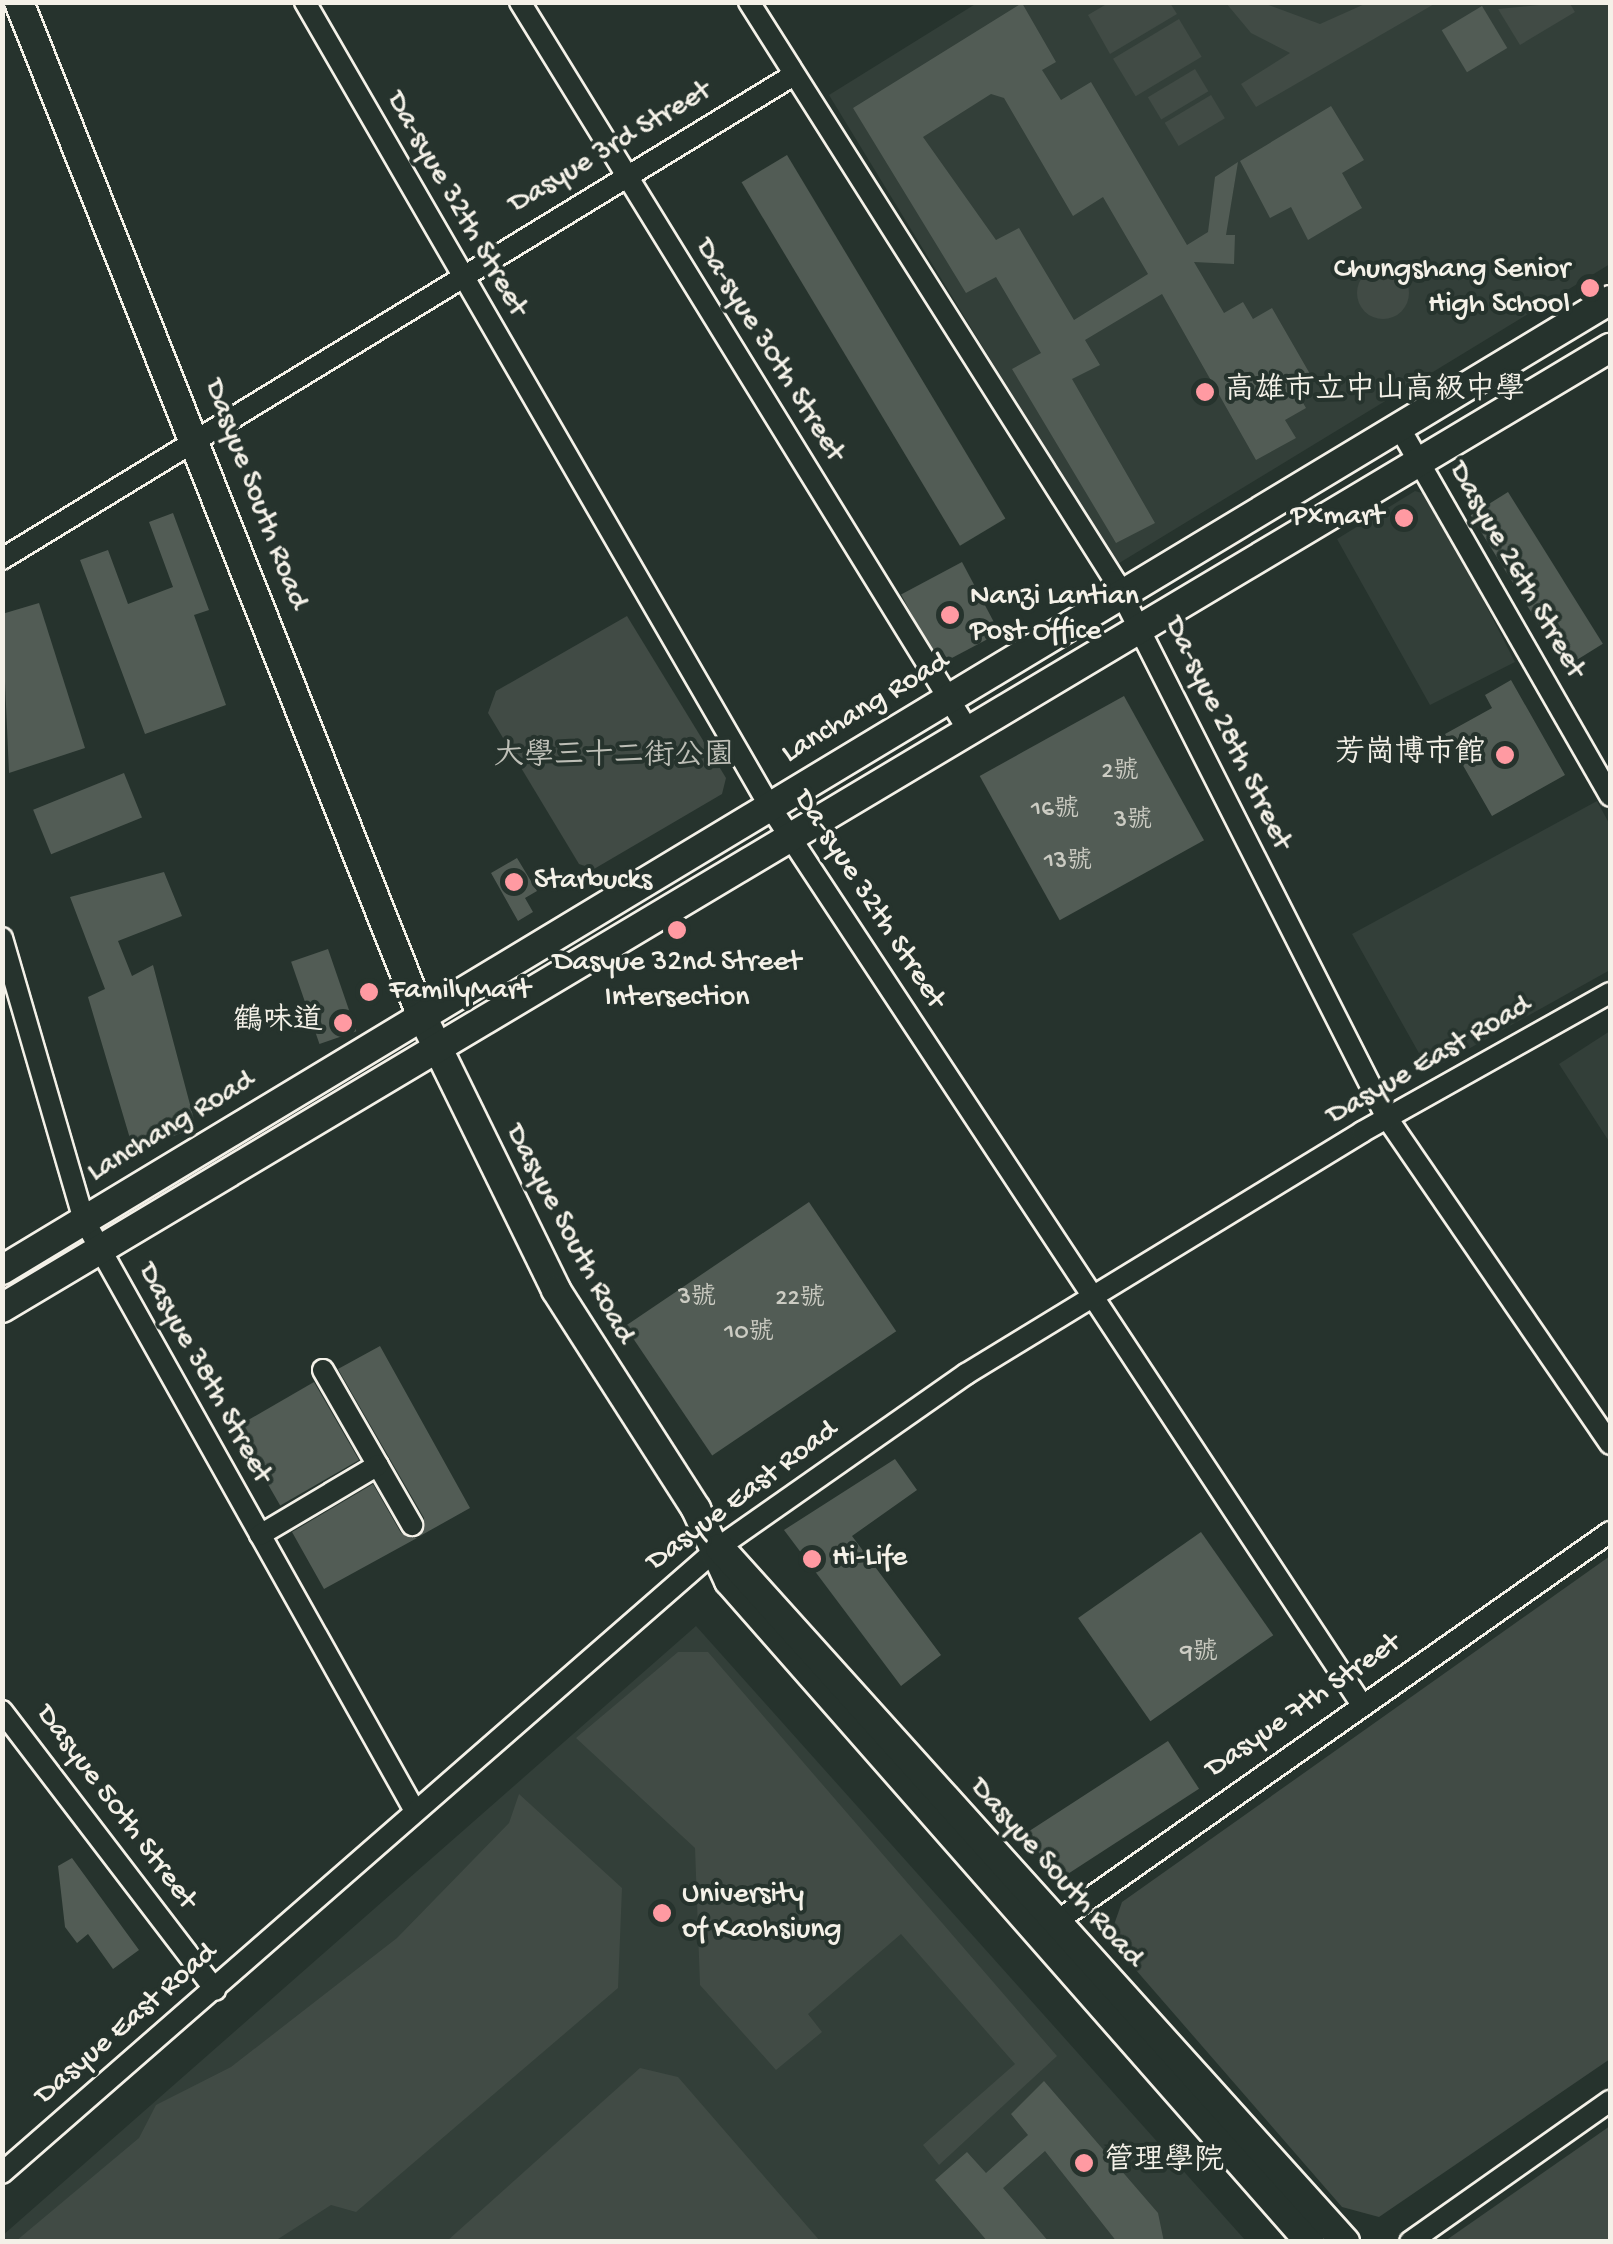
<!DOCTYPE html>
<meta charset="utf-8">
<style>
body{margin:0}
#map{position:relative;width:1613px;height:2244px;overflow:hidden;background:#26332d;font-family:"Gochi Hand","LXGW WenKai TC",sans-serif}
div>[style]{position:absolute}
.built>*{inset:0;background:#333f39}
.green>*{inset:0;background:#414b45;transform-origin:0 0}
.round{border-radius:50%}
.building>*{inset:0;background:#525c55;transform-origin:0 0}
.roads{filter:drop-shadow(2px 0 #f4f1e8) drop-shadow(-2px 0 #f4f1e8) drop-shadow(0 2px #f4f1e8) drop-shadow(0 -2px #f4f1e8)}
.street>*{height:20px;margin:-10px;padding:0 10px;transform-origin:10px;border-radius:10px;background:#26332d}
.secondary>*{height:28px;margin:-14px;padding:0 14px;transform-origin:14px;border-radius:14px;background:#26332d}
.dots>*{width:28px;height:28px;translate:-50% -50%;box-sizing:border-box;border:5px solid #26332d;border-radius:50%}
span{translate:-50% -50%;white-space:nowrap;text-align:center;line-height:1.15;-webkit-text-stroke:8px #26332d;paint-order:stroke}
.number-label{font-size:25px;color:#ccccc3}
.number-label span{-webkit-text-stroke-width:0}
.street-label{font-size:30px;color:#f4f1e8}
.poi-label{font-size:30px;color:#f4f1e8}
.right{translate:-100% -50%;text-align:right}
.left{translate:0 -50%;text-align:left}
.park-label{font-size:30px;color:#bebfb7}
.frame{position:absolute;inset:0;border:5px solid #f4f1e8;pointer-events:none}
</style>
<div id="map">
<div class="built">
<div style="clip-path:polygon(977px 3px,1610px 3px,1610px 264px,1116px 565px,829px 95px)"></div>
<div style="clip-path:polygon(1415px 491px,1429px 495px,1515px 662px,1430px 705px,1337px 539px)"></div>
<div style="clip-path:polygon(1597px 801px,1610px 825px,1610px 970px,1429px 1071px,1352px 934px)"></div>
<div style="clip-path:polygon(1610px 1031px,1610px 1143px,1559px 1064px)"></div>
<div style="clip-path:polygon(696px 1626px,1246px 2241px,3px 2242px,2px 2236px)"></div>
</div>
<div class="green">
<div style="clip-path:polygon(1110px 2px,1170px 3px,1177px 14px,1110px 54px,1088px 15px)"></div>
<div style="clip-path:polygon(1569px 2px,1575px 12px,1520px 45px,1498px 9px)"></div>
<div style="clip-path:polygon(1226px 3px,1263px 3px,1320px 24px,1367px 3px,1436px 3px,1256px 107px,1241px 84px,1290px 53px,1251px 33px)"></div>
<div style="left:1179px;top:19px;width:44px;height:77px;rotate:59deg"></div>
<div style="left:1195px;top:69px;width:26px;height:55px;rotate:59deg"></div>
<div style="left:1211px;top:95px;width:27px;height:54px;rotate:59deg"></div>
<div class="round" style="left:1357px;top:267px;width:52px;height:52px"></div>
<div style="clip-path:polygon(627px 616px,726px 778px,722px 794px,594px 869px,579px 864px,488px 713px,496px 691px)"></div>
<div style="clip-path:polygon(1610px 1556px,1610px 2059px,1379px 2217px,1342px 2207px,1109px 1939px,1122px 1902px)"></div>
<div style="clip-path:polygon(678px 1652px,708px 1652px,1057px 2056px,939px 2165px,923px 2145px,1015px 2064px,901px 1934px,808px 2014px,822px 2032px,776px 2070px,700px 1985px,695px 1848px,576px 1738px)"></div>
<div style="clip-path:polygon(519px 1794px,622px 1888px,618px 1988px,356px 2212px,331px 2205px,275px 2241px,16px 2241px,139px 2138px,156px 2105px,231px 2067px,397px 1938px,509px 1823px)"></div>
<div style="clip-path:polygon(640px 2068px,678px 2077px,820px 2241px,447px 2241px)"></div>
<div style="clip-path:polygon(1610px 2126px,1610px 2241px,1445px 2241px)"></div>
</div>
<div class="building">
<div style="clip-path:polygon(evenodd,1022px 3px,1056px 62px,1042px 70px,1061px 100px,1091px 82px,1187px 245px,1208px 232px,1215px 177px,1238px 162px,1226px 235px,1235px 235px,1234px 264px,1194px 262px,1224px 313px,1243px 302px,1253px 319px,1272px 308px,1310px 374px,1292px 384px,1306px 408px,1285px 420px,1296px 438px,1256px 460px,1162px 294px,1085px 340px,1100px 365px,1072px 379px,1155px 523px,1116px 543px,1012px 369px,1041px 353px,996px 277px,966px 293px,853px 108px,1022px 3px,991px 94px,1004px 98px,1073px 216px,1103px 197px,1148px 274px,1074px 320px,1019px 228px,996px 240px,923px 137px,991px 94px)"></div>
<div style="left:1482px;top:6px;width:49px;height:47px;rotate:59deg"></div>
<div style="clip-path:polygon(1331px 106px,1364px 160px,1342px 173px,1362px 208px,1308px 240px,1291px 207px,1270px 218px,1240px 161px)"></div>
<div style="left:787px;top:155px;width:424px;height:53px;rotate:59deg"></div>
<div style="left:1508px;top:492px;width:179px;height:44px;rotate:58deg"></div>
<div style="clip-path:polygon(173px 513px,209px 610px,194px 615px,226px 705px,145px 734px,80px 560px,108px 550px,128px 604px,173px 587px,149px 522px)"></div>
<div style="left:962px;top:562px;width:80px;height:69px;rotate:62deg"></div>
<div style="clip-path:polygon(39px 603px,85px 748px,9px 773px,2px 614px)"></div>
<div style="clip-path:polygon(1511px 680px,1565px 775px,1492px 816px,1445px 734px,1492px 708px,1485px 695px)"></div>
<div style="left:1124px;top:696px;width:165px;height:165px;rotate:61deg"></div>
<div style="left:124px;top:773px;width:48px;height:98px;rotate:68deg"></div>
<div style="clip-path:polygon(517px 858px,537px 891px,525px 898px,533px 912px,518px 921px,491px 873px)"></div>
<div style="clip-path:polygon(164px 872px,182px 916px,118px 941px,132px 976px,153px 965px,196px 1127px,134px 1152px,88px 997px,105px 989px,70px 897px)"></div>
<div style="left:328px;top:949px;width:87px;height:39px;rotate:71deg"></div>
<div style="left:809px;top:1202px;width:156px;height:222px;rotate:56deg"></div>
<div style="clip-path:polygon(380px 1346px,470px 1508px,420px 1536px,424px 1518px,338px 1369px)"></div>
<div style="left:314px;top:1382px;width:90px;height:91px;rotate:60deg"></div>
<div style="clip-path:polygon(895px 1459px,917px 1490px,852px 1536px,941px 1655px,901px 1686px,784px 1530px)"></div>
<div style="clip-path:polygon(373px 1484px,401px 1533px,417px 1538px,324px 1589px,292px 1532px)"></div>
<div style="left:1201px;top:1532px;width:126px;height:150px;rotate:55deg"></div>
<div style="left:1168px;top:1741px;width:57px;height:169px;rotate:57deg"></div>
<div style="clip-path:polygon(72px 1858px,139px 1950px,113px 1969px,88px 1934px,77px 1943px,65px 1927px,58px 1866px)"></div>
<div style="clip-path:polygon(1044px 2081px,1158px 2213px,1164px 2242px,1117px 2242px,1045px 2151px,1003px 2188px,1049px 2242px,988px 2242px,935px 2180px,967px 2152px,986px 2173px,1028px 2135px,1011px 2114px)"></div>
</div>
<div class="roads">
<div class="street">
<div style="left:305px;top:2px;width:927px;rotate:59.98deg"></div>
<div style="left:769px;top:805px;width:1074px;rotate:56.62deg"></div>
<div style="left:520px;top:2px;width:855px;rotate:58.39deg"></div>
<div style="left:749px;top:2px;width:685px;rotate:57.7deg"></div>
<div style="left:1115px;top:581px;width:602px;rotate:63.14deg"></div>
<div style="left:1387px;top:1118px;width:395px;rotate:55.6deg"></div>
<div style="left:1399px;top:427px;width:425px;rotate:60.2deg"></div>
<div style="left:2px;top:559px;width:926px;rotate:-31.44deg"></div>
<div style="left:2px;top:938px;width:294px;rotate:73.8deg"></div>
<div style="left:84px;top:1220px;width:677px;rotate:60.75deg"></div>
<div style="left:323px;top:1370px;width:179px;rotate:60.1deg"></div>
<div style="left:260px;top:1535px;width:137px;rotate:-30.7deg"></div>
<div style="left:2px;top:1711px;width:351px;rotate:52.6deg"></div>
<div style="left:1046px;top:1929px;width:690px;rotate:-35.14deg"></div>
<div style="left:2px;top:2173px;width:952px;rotate:-41.12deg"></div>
<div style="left:719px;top:1547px;width:302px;rotate:-35deg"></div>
<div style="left:966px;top:1374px;width:464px;rotate:-31.4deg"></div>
<div style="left:1362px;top:1132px;width:284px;rotate:-29.3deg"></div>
<div style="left:1410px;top:2242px;width:245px;rotate:-35.2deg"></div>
</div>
<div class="secondary">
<div style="left:19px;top:2px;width:1089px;rotate:68.34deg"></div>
<div style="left:421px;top:1014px;width:307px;rotate:63.9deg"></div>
<div style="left:556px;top:1290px;width:260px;rotate:57.4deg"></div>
<div style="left:696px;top:1509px;width:79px;rotate:65.4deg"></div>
<div style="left:729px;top:1581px;width:880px;rotate:48.69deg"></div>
<div style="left:2px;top:1270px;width:1878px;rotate:-31.1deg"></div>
<div style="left:2px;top:1308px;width:1873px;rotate:-30.84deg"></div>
<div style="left:720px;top:1548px;width:934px;rotate:47.99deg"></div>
</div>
</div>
<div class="dots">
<div style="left:1590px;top:288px;background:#ff9aa2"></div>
<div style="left:1205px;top:392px;background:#ff9aa2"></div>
<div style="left:1404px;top:518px;background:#ff9aa2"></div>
<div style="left:950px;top:615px;background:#ff9aa2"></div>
<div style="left:1505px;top:755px;background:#ff9aa2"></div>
<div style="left:514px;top:882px;background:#ff9aa2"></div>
<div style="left:677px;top:930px;background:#ff9aa2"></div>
<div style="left:369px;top:992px;background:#ff9aa2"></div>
<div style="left:343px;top:1023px;background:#ff9aa2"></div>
<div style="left:812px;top:1559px;background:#ff9aa2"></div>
<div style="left:662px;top:1913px;background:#ff9aa2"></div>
<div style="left:1084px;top:2163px;background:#ff9aa2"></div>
</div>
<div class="number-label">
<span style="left:1120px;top:773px">2號</span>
<span style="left:1055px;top:811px">16號</span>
<span style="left:1133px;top:822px">3號</span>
<span style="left:1068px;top:863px">13號</span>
<span style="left:697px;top:1299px">3號</span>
<span style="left:800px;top:1300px">22號</span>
<span style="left:749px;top:1334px">10號</span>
<span style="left:1199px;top:1654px">9號</span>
</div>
<div class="street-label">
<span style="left:611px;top:149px;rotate:-31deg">Dasyue 3rd Street</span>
<span style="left:455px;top:205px;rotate:60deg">Da-syue 32th Street</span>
<span style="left:768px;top:351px;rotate:58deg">Da-syue 30th Street</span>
<span style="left:254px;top:495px;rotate:69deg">Dasyue South Road</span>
<span style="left:1515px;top:571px;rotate:60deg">Dasyue 26th Street</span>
<span style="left:866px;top:709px;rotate:-31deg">Lanchang Road</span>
<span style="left:1226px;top:734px;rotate:64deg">Da-syue 28th Street</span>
<span style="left:868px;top:900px;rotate:57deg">Da-syue 32th Street</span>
<span style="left:1430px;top:1062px;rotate:-30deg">Dasyue East Road</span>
<span style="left:172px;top:1128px;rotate:-31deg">Lanchang Road</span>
<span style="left:568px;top:1235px;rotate:62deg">Dasyue South Road</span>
<span style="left:203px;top:1374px;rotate:61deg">Dasyue 38th Street</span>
<span style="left:743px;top:1497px;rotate:-37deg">Dasyue East Road</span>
<span style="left:1304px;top:1707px;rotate:-35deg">Dasyue 7th Street</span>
<span style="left:115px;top:1808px;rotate:53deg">Dasyue 50th Street</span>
<span style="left:1055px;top:1874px;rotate:48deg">Dasyue South Road</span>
<span style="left:127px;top:2025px;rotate:-41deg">Dasyue East Road</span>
</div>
<div class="poi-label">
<span class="right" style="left:1570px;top:288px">Chungshang Senior<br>High School</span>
<span class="left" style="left:1225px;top:392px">高雄市立中山高級中學</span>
<span class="right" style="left:1384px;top:518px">Pxmart</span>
<span class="left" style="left:970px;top:615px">Nanzi Lantian<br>Post Office</span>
<span class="right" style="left:1485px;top:755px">芳崗博市館</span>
<span class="left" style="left:534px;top:882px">Starbucks</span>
<span style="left:677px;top:981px">Dasyue 32nd Street<br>Intersection</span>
<span class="left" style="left:389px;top:992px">FamilyMart</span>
<span class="right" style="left:323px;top:1023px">鶴味道</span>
<span class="left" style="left:832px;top:1559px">Hi-Life</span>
<span class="left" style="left:682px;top:1913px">University<br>of Kaohsiung</span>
<span class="left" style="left:1104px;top:2163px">管理學院</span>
</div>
<div class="park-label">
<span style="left:614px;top:758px">大學三十二街公園</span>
</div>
<div class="frame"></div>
</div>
